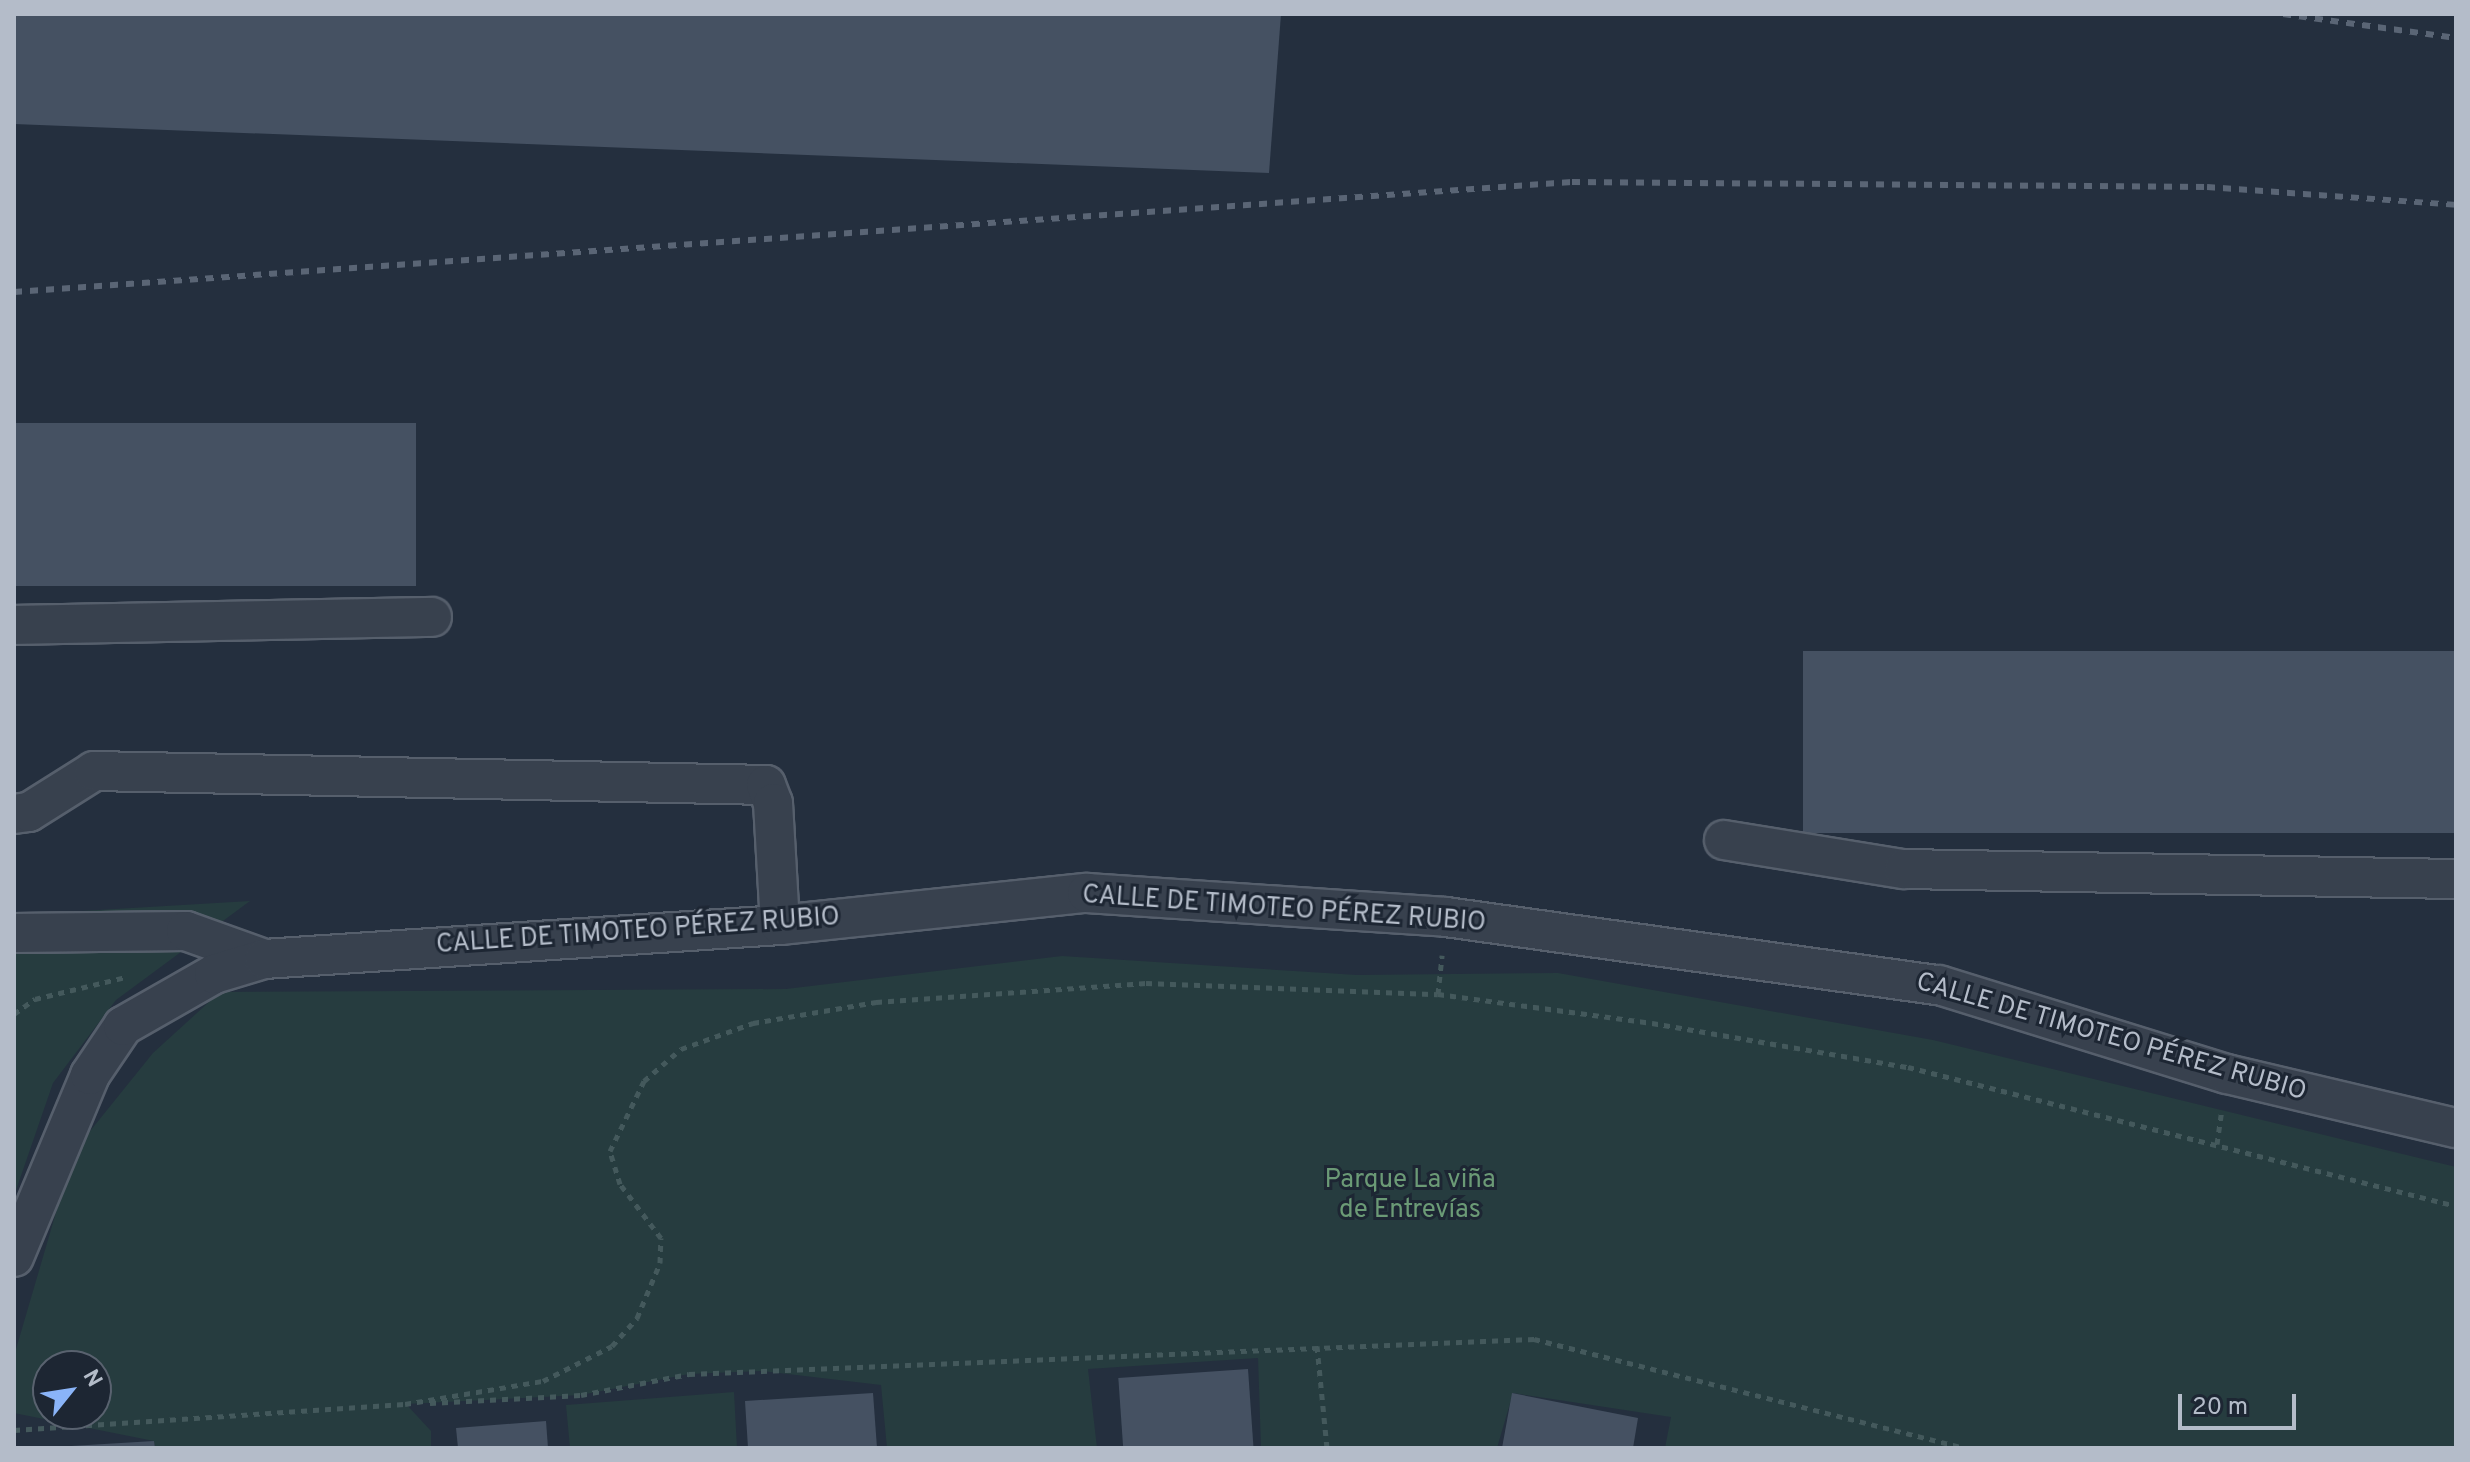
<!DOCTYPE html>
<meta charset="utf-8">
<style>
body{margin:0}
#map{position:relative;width:2470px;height:1462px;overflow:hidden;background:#242f3e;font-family:Overpass,sans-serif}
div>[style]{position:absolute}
.green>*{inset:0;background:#263c3f}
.building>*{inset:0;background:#455162;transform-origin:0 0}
.path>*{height:5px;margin-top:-2.5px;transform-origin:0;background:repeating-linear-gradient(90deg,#44595c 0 6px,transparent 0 12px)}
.roads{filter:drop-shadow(2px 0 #565f6c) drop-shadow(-2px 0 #565f6c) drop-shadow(0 2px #565f6c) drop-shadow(0 -2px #565f6c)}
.minor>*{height:38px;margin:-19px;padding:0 19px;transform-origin:19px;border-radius:19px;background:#38414e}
.rail>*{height:6px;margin-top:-3px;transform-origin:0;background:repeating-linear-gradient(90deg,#5a6575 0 8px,transparent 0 16px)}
span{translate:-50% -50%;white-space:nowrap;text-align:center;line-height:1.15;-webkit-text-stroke:6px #1d2633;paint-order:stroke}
.street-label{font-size:26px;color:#b4bcc9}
.park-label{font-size:26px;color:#6b9a76}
.frame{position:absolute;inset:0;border:16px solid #b4bcc9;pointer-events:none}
.north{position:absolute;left:32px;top:1350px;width:80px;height:80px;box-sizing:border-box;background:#1d2633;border:2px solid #59626f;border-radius:50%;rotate:60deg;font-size:22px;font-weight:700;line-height:32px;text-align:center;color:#b4bcc9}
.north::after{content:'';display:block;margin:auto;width:28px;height:36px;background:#8ab4f8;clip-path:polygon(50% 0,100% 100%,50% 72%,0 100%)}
.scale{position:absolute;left:2178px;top:1394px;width:118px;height:36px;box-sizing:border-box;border:4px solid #b4bcc9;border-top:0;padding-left:10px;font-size:24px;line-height:28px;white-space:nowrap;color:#b4bcc9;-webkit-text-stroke:6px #1d2633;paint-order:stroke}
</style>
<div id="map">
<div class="green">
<div style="clip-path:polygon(250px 901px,116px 1000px,53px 1083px,14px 1196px,14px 915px)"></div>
<div style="clip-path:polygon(evenodd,1062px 956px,1357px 975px,1558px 973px,1933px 1040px,2456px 1167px,2456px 1448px,1665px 1448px,1671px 1417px,1513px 1393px,1497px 1448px,1261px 1448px,1258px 1358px,1088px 1369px,1097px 1448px,887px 1448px,881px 1385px,761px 1371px,689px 1374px,581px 1395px,406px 1404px,431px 1431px,431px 1448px,155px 1448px,154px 1441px,14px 1413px,14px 1356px,74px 1151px,153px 1053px,220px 992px,786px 989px,1062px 956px,48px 1366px,96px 1366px,96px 1414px,48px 1414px,48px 1366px)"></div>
<div style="clip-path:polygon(734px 1392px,737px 1448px,570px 1448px,566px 1405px)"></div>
</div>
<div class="building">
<div style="clip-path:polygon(14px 14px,1281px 14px,1269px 173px,14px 124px)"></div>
<div style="left:14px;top:423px;width:402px;height:163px"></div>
<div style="left:2456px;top:651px;width:182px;height:653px;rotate:90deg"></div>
<div style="left:1248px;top:1369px;width:79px;height:130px;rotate:86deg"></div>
<div style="clip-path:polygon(873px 1393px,877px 1448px,748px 1448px,745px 1401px)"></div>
<div style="clip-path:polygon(1512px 1393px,1638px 1418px,1633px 1448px,1502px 1448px)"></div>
<div style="clip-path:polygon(546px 1421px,548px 1448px,458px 1448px,456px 1428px)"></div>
<div style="clip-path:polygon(154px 1441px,155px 1448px,71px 1448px,71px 1446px)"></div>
</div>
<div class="path">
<div style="left:1438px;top:994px;width:39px;rotate:-84deg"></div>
<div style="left:14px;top:1014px;width:26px;rotate:-36deg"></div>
<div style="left:35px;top:999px;width:94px;rotate:-13.6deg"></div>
<div style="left:2217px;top:1144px;width:34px;rotate:-82deg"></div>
<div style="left:1317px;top:1346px;width:102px;rotate:84.4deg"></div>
<div style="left:430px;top:1403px;width:151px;rotate:-3deg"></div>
<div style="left:581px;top:1395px;width:110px;rotate:-11deg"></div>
<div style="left:689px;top:1374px;width:846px;rotate:-2.37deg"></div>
<div style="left:1534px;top:1339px;width:444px;rotate:14.2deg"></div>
<div style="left:405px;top:1404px;width:140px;rotate:-9.5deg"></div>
<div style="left:543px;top:1381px;width:77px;rotate:-26.9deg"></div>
<div style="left:612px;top:1346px;width:38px;rotate:-48deg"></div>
<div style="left:637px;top:1318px;width:60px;rotate:-67.3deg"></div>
<div style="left:660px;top:1263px;width:25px;rotate:-88deg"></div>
<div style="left:661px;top:1238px;width:68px;rotate:-127.2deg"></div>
<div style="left:620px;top:1184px;width:34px;rotate:-107deg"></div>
<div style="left:610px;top:1151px;width:78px;rotate:-64.1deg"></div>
<div style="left:644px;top:1081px;width:49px;rotate:-40.9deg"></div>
<div style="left:681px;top:1049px;width:77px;rotate:-19.9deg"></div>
<div style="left:753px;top:1023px;width:125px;rotate:-9.7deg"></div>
<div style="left:876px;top:1002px;width:271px;rotate:-4deg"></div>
<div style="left:1146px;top:983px;width:292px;rotate:2.2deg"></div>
<div style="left:1438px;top:994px;width:216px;rotate:7.7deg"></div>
<div style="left:1652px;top:1023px;width:260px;rotate:9.8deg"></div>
<div style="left:1908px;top:1067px;width:565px;rotate:14.23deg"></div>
<div style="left:14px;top:1430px;width:395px;rotate:-3.8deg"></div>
</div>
<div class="roads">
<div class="minor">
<div style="left:14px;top:625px;width:418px;rotate:-1.1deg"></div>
<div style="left:14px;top:814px;width:15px;rotate:-8deg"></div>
<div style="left:29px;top:812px;width:77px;rotate:-32.2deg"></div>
<div style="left:94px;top:771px;width:672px;rotate:1.19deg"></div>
<div style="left:766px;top:785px;width:19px;rotate:69deg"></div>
<div style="left:773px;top:803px;width:122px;rotate:86.7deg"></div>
<div style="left:1724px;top:840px;width:182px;rotate:9.2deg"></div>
<div style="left:1904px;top:869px;width:552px;rotate:1.04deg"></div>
<div style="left:14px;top:933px;width:172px;rotate:-0.7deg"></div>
<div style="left:186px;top:931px;width:83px;rotate:19.7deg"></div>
<div style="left:14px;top:1257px;width:197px;rotate:-67.3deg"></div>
<div style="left:90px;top:1075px;width:59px;rotate:-56deg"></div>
<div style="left:123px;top:1026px;width:105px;rotate:-29.7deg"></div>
<div style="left:214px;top:974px;width:52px;rotate:-16.7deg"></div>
<div style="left:264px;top:959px;width:517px;rotate:-3.77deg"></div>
<div style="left:780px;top:925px;width:309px;rotate:-6deg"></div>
<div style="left:1087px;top:893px;width:360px;rotate:3.8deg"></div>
<div style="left:1446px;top:917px;width:498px;rotate:7.9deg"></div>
<div style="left:1939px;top:985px;width:301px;rotate:17.2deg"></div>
<div style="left:2227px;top:1074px;width:235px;rotate:13.3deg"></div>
</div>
</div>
<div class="rail">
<div style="left:2283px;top:14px;width:175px;rotate:7.9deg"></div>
<div style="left:14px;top:292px;width:1562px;rotate:-4.04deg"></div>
<div style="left:1572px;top:182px;width:635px;rotate:0.45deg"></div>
<div style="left:2207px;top:187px;width:250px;rotate:4.1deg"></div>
</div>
<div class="street-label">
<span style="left:1284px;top:910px;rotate:4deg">CALLE DE TIMOTEO PÉREZ RUBIO</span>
<span style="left:638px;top:932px;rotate:-4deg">CALLE DE TIMOTEO PÉREZ RUBIO</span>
<span style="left:2111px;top:1038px;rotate:16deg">CALLE DE TIMOTEO PÉREZ RUBIO</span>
</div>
<div class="park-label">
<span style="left:1410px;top:1196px">Parque La viña<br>de Entrevías</span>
</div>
<div class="frame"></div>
<div class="north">N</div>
<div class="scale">20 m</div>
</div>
